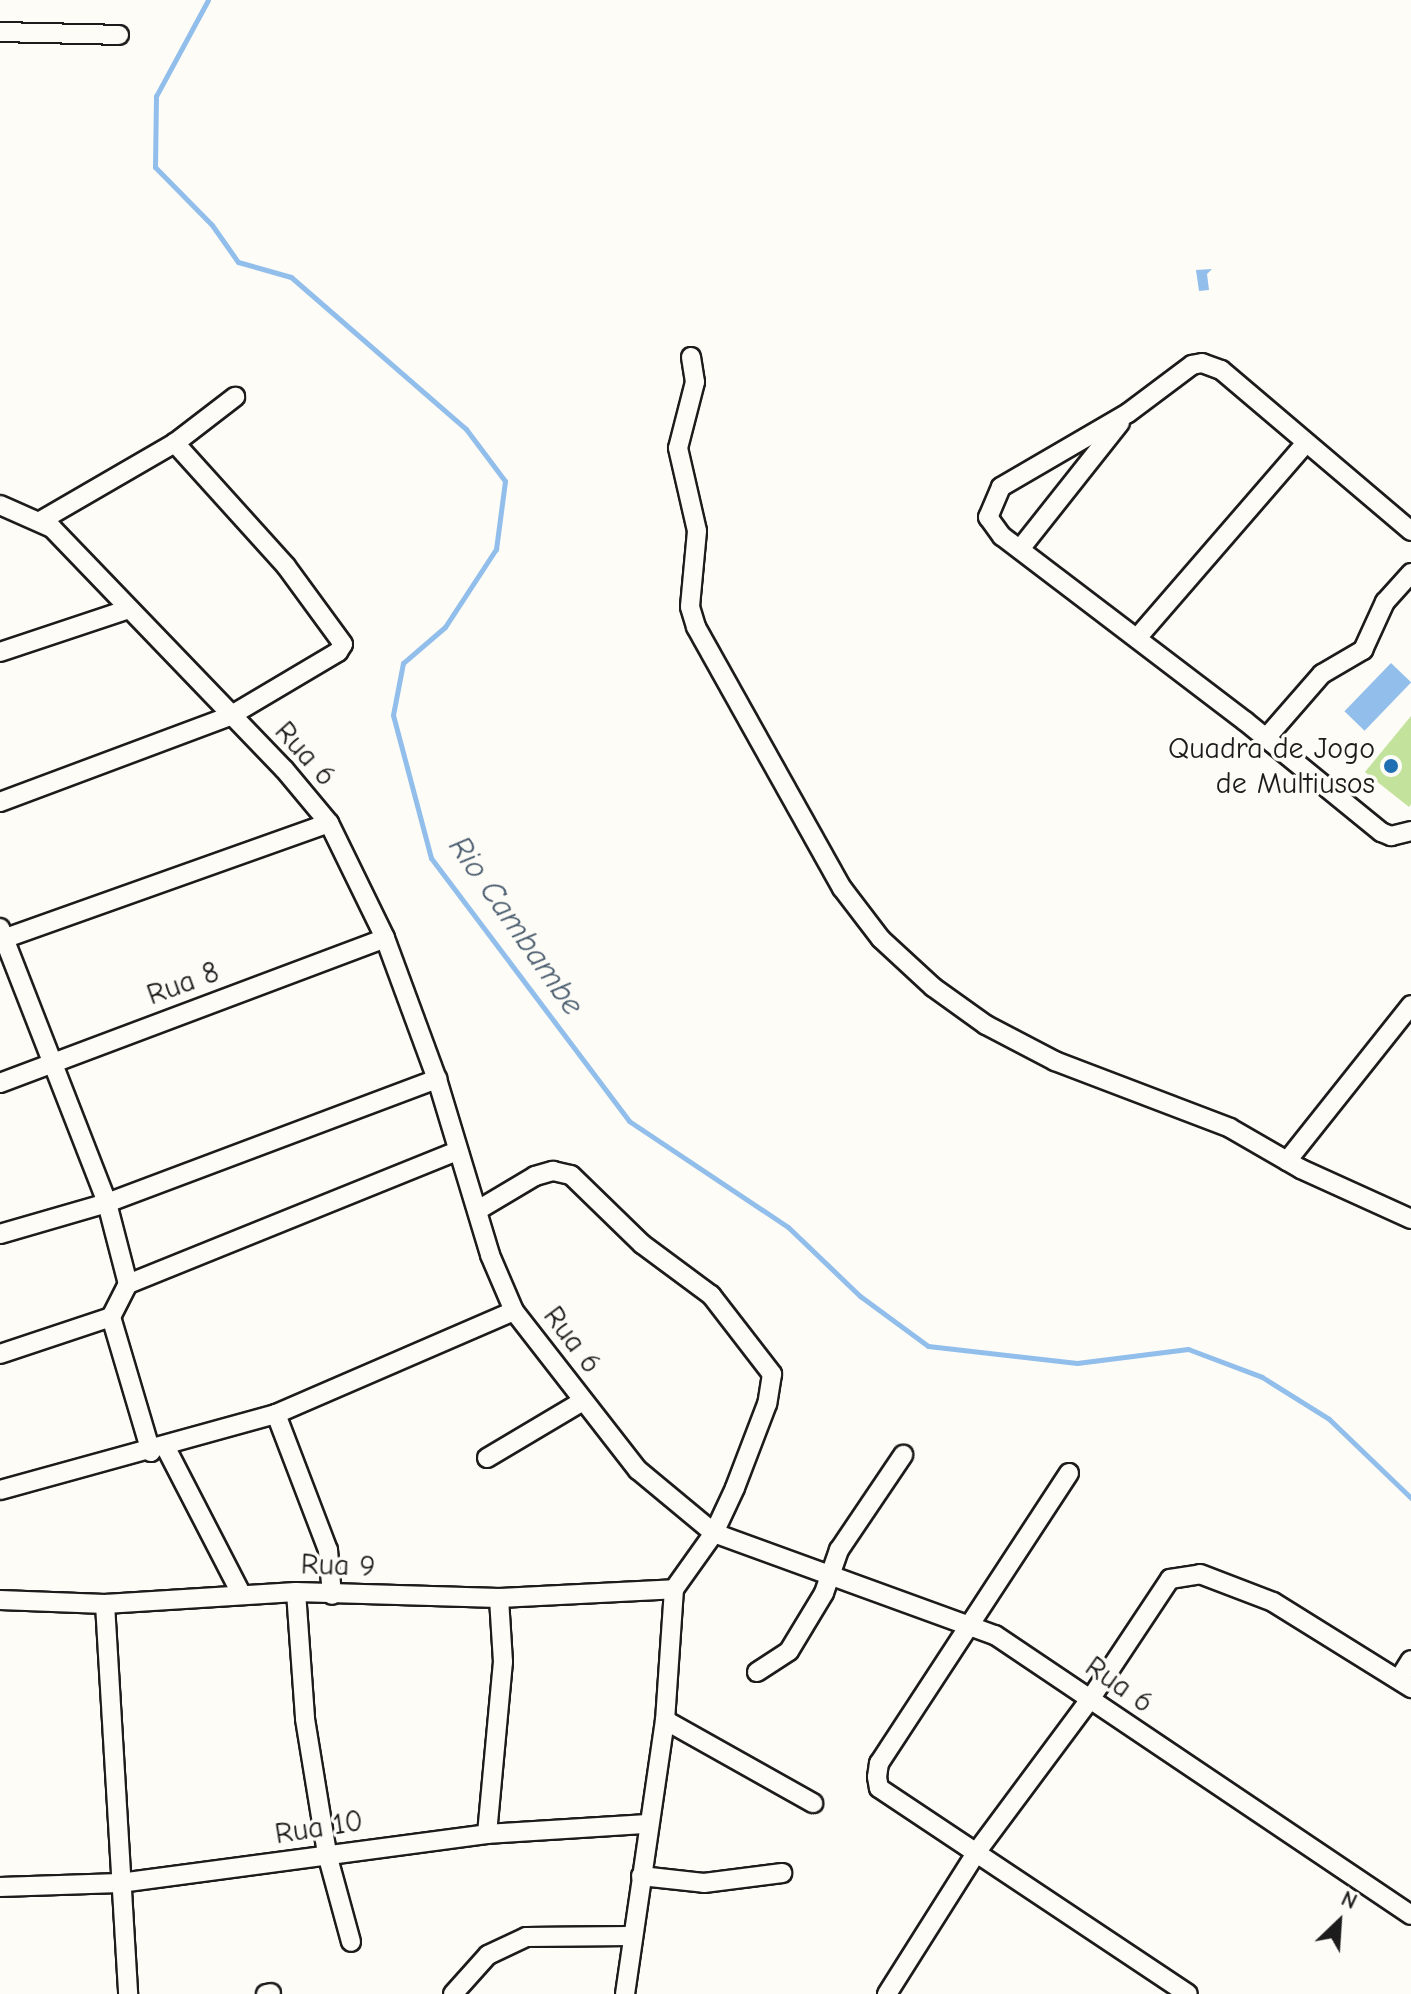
<!DOCTYPE html>
<style>
body{margin:0}
#map{position:relative;width:1411px;height:1994px;overflow:hidden;background:#fdfcf7;font-family:"Comic Neue",sans-serif}
div>[style]{position:absolute}
.green>*{inset:0;background:#c3e29b}
.water>*{inset:0;background:#91beeb;transform-origin:0 0}
.stream>*{height:5px;margin:-2.5px;padding:0 2.5px;transform-origin:2.5px;border-radius:2.5px;background:#91beeb}
.roads{filter:drop-shadow(2px 0 #1c1c1c) drop-shadow(-2px 0 #1c1c1c) drop-shadow(0 2px #1c1c1c) drop-shadow(0 -2px #1c1c1c)}
.minor>*{height:18px;margin:-9px;padding:0 9px;transform-origin:9px;border-radius:9px;background:#fdfcf7}
.dots>*{width:22px;height:22px;translate:-50% -50%;box-sizing:border-box;border:4px solid #fdfcf7;border-radius:50%}
span{translate:-50% -50%;white-space:nowrap;text-align:center;line-height:1.15;-webkit-text-stroke:7px #fdfcf7;paint-order:stroke}
.poi-label{font-size:30px;color:#1c1c1c}
.right{translate:-100% -50%;text-align:right}
.street-label{font-size:30px;color:#1c1c1c}
.water-label{font-size:32px;color:#4b5d6f;font-style:italic}
.north{position:absolute;left:1299px;top:1882px;width:80px;height:80px;-webkit-text-stroke:6px #fdfcf7;paint-order:stroke;rotate:25deg;font-size:22px;font-weight:700;line-height:32px;text-align:center;color:#1c1c1c}
.north::after{content:'';display:block;margin:auto;width:28px;height:36px;background:#1c1c1c;clip-path:polygon(50% 0,100% 100%,50% 72%,0 100%)}
</style>
<div id="map">
<div class="green">
<div style="clip-path:polygon(1411px 716px,1411px 804px,1409px 807px,1365px 772px)"></div>
</div>
<div class="water">
<div style="clip-path:polygon(1212px 269px,1207px 274px,1209px 290px,1199px 291px,1196px 270px)"></div>
<div style="left:1391px;top:663px;width:28px;height:67px;rotate:44deg"></div>
</div>
<div class="stream">
<div style="left:208px;top:0;width:109px;rotate:118.4deg"></div>
<div style="left:156px;top:96px;width:71px;rotate:90.8deg"></div>
<div style="left:155px;top:167px;width:81px;rotate:45.5deg"></div>
<div style="left:212px;top:225px;width:45px;rotate:54.9deg"></div>
<div style="left:238px;top:262px;width:55px;rotate:15.8deg"></div>
<div style="left:291px;top:277px;width:232px;rotate:41deg"></div>
<div style="left:466px;top:429px;width:65px;rotate:53.1deg"></div>
<div style="left:505px;top:481px;width:69px;rotate:97.5deg"></div>
<div style="left:496px;top:549px;width:93px;rotate:123.2deg"></div>
<div style="left:445px;top:627px;width:55px;rotate:139.4deg"></div>
<div style="left:403px;top:663px;width:53px;rotate:100.9deg"></div>
<div style="left:393px;top:715px;width:148px;rotate:75.1deg"></div>
<div style="left:431px;top:858px;width:329px;rotate:53deg"></div>
<div style="left:629px;top:1121px;width:191px;rotate:33.7deg"></div>
<div style="left:788px;top:1227px;width:100px;rotate:43.8deg"></div>
<div style="left:860px;top:1296px;width:84px;rotate:36.3deg"></div>
<div style="left:928px;top:1346px;width:150px;rotate:6.5deg"></div>
<div style="left:1077px;top:1363px;width:112px;rotate:-7.2deg"></div>
<div style="left:1188px;top:1349px;width:79px;rotate:20.7deg"></div>
<div style="left:1262px;top:1377px;width:79px;rotate:32.1deg"></div>
<div style="left:1329px;top:1419px;width:114px;rotate:43.9deg"></div>
</div>
<div class="roads">
<div class="minor">
<div style="left:0;top:32px;width:119px;rotate:1.4deg"></div>
<div style="left:691px;top:357px;width:25px;rotate:81deg"></div>
<div style="left:695px;top:382px;width:68px;rotate:104.4deg"></div>
<div style="left:678px;top:448px;width:85px;rotate:77.1deg"></div>
<div style="left:697px;top:531px;width:76px;rotate:95.3deg"></div>
<div style="left:690px;top:607px;width:21px;rotate:73deg"></div>
<div style="left:696px;top:627px;width:299px;rotate:60.8deg"></div>
<div style="left:842px;top:888px;width:64px;rotate:52.6deg"></div>
<div style="left:881px;top:939px;width:71px;rotate:42.7deg"></div>
<div style="left:933px;top:987px;width:65px;rotate:35.6deg"></div>
<div style="left:986px;top:1025px;width:78px;rotate:27.6deg"></div>
<div style="left:1055px;top:1061px;width:187px;rotate:20.9deg"></div>
<div style="left:1230px;top:1128px;width:82px;rotate:30deg"></div>
<div style="left:1301px;top:1169px;width:121px;rotate:24.4deg"></div>
<div style="left:0;top:505px;width:57px;rotate:23.9deg"></div>
<div style="left:52px;top:528px;width:335px;rotate:46.1deg"></div>
<div style="left:284px;top:769px;width:70px;rotate:50.2deg"></div>
<div style="left:329px;top:823px;width:128px;rotate:64deg"></div>
<div style="left:385px;top:938px;width:150px;rotate:69.8deg"></div>
<div style="left:437px;top:1079px;width:184px;rotate:73.2deg"></div>
<div style="left:490px;top:1255px;width:61px;rotate:66.8deg"></div>
<div style="left:514px;top:1311px;width:202px;rotate:52.1deg"></div>
<div style="left:638px;top:1470px;width:99px;rotate:39.7deg"></div>
<div style="left:714px;top:1533px;width:299px;rotate:20deg"></div>
<div style="left:995px;top:1635px;width:501px;rotate:33.94deg"></div>
<div style="left:42px;top:520px;width:154px;rotate:-30.1deg"></div>
<div style="left:175px;top:443px;width:76px;rotate:-37.5deg"></div>
<div style="left:1411px;top:531px;width:249px;rotate:-139.7deg"></div>
<div style="left:1221px;top:370px;width:20px;rotate:-160deg"></div>
<div style="left:1202px;top:363px;width:10px;rotate:169deg"></div>
<div style="left:1192px;top:365px;width:80px;rotate:143.1deg"></div>
<div style="left:1128px;top:413px;width:147px;rotate:149.8deg"></div>
<div style="left:1001px;top:487px;width:33px;rotate:113deg"></div>
<div style="left:988px;top:517px;width:24px;rotate:54deg"></div>
<div style="left:1002px;top:536px;width:305px;rotate:37.3deg"></div>
<div style="left:1245px;top:721px;width:176px;rotate:39.2deg"></div>
<div style="left:1381px;top:832px;width:11px;rotate:22deg"></div>
<div style="left:1391px;top:836px;width:21px;rotate:-14deg"></div>
<div style="left:1020px;top:549px;width:161px;rotate:-51.6deg"></div>
<div style="left:1137px;top:638px;width:257px;rotate:-49.1deg"></div>
<div style="left:0;top:652px;width:136px;rotate:-18.4deg"></div>
<div style="left:1267px;top:737px;width:84px;rotate:-48.9deg"></div>
<div style="left:1322px;top:674px;width:48px;rotate:-30.3deg"></div>
<div style="left:1363px;top:650px;width:53px;rotate:-65.4deg"></div>
<div style="left:1385px;top:602px;width:39px;rotate:-48deg"></div>
<div style="left:0;top:802px;width:246px;rotate:-20.5deg"></div>
<div style="left:230px;top:716px;width:126px;rotate:-30.7deg"></div>
<div style="left:338px;top:652px;width:9px;rotate:-58deg"></div>
<div style="left:343px;top:644px;width:97px;rotate:-126.2deg"></div>
<div style="left:286px;top:566px;width:166px;rotate:-132.1deg"></div>
<div style="left:0;top:928px;width:295px;rotate:68.7deg"></div>
<div style="left:107px;top:1203px;width:84px;rotate:75.5deg"></div>
<div style="left:3px;top:939px;width:346px;rotate:-19.6deg"></div>
<div style="left:0;top:1083px;width:411px;rotate:-20.6deg"></div>
<div style="left:1287px;top:1161px;width:199px;rotate:-51.5deg"></div>
<div style="left:478px;top:1210px;width:66px;rotate:-30.8deg"></div>
<div style="left:535px;top:1176px;width:19px;rotate:-16deg"></div>
<div style="left:553px;top:1171px;width:18px;rotate:13deg"></div>
<div style="left:571px;top:1175px;width:99px;rotate:44.2deg"></div>
<div style="left:642px;top:1244px;width:86px;rotate:36.5deg"></div>
<div style="left:711px;top:1295px;width:100px;rotate:52.3deg"></div>
<div style="left:772px;top:1374px;width:30px;rotate:99deg"></div>
<div style="left:767px;top:1404px;width:90px;rotate:110.9deg"></div>
<div style="left:735px;top:1488px;width:50px;rotate:115deg"></div>
<div style="left:714px;top:1533px;width:69px;rotate:125.5deg"></div>
<div style="left:674px;top:1589px;width:131px;rotate:93.9deg"></div>
<div style="left:665px;top:1720px;width:277px;rotate:98.3deg"></div>
<div style="left:0;top:1234px;width:111px;rotate:-16.2deg"></div>
<div style="left:107px;top:1203px;width:353px;rotate:-20.6deg"></div>
<div style="left:0;top:1354px;width:117px;rotate:-18.4deg"></div>
<div style="left:276px;top:1414px;width:146px;rotate:69.1deg"></div>
<div style="left:328px;top:1550px;width:45px;rotate:84.9deg"></div>
<div style="left:166px;top:1448px;width:163px;rotate:62.7deg"></div>
<div style="left:151px;top:1452px;width:141px;rotate:-106.5deg"></div>
<div style="left:111px;top:1317px;width:37px;rotate:-63deg"></div>
<div style="left:128px;top:1284px;width:356px;rotate:-22deg"></div>
<div style="left:487px;top:1458px;width:112px;rotate:-30.7deg"></div>
<div style="left:1069px;top:1473px;width:347px;rotate:123.2deg"></div>
<div style="left:879px;top:1763px;width:14px;rotate:98deg"></div>
<div style="left:877px;top:1777px;width:11px;rotate:80deg"></div>
<div style="left:879px;top:1788px;width:371px;rotate:33.7deg"></div>
<div style="left:0;top:1490px;width:286px;rotate:-15.4deg"></div>
<div style="left:276px;top:1414px;width:259px;rotate:-23.4deg"></div>
<div style="left:296px;top:1592px;width:127px;rotate:85.9deg"></div>
<div style="left:305px;top:1719px;width:137px;rotate:80.7deg"></div>
<div style="left:327px;top:1854px;width:91px;rotate:74.7deg"></div>
<div style="left:0;top:1600px;width:105px;rotate:2.2deg"></div>
<div style="left:105px;top:1604px;width:191px;rotate:-3.6deg"></div>
<div style="left:296px;top:1592px;width:203px;rotate:1.7deg"></div>
<div style="left:499px;top:1598px;width:175px;rotate:-2.9deg"></div>
<div style="left:105px;top:1604px;width:391px;rotate:86.6deg"></div>
<div style="left:757px;top:1672px;width:38px;rotate:-33deg"></div>
<div style="left:789px;top:1651px;width:68px;rotate:-58.9deg"></div>
<div style="left:824px;top:1593px;width:46px;rotate:-70.8deg"></div>
<div style="left:839px;top:1550px;width:115px;rotate:-56deg"></div>
<div style="left:1399px;top:1679px;width:22px;rotate:-58deg"></div>
<div style="left:665px;top:1720px;width:170px;rotate:29.3deg"></div>
<div style="left:487px;top:1834px;width:173px;rotate:-84.7deg"></div>
<div style="left:503px;top:1662px;width:64px;rotate:-93.6deg"></div>
<div style="left:641px;top:1876px;width:63px;rotate:6.3deg"></div>
<div style="left:704px;top:1883px;width:79px;rotate:-7.3deg"></div>
<div style="left:0;top:1887px;width:120px;rotate:-1.9deg"></div>
<div style="left:120px;top:1883px;width:370px;rotate:-7.6deg"></div>
<div style="left:487px;top:1834px;width:160px;rotate:-3.6deg"></div>
<div style="left:266px;top:1994px;width:5px;rotate:-11deg"></div>
<div style="left:453px;top:1994px;width:52px;rotate:-48.1deg"></div>
<div style="left:488px;top:1955px;width:42px;rotate:-25.3deg"></div>
<div style="left:526px;top:1937px;width:104px;rotate:-0.6deg"></div>
<div style="left:887px;top:1994px;width:170px;rotate:-57.7deg"></div>
<div style="left:978px;top:1850px;width:189px;rotate:-53.4deg"></div>
<div style="left:1091px;top:1698px;width:143px;rotate:-56.4deg"></div>
<div style="left:1170px;top:1579px;width:30px;rotate:-9deg"></div>
<div style="left:1200px;top:1574px;width:78px;rotate:21deg"></div>
<div style="left:1273px;top:1602px;width:163px;rotate:31.9deg"></div>
</div>
</div>
<div class="dots">
<div style="left:1391px;top:766px;background:#1f6fb2"></div>
</div>
<div class="poi-label">
<span class="right" style="left:1375px;top:766px">Quadra de Jogo<br>de Multiusos</span>
</div>
<div class="street-label">
<span style="left:305px;top:754px;rotate:48deg">Rua 6</span>
<span style="left:183px;top:984px;rotate:-20deg">Rua 8</span>
<span style="left:572px;top:1340px;rotate:53deg">Rua 6</span>
<span style="left:338px;top:1566px;rotate:2deg">Rua 9</span>
<span style="left:1119px;top:1685px;rotate:35deg">Rua 6</span>
<span style="left:319px;top:1828px;rotate:-9deg">Rua 10</span>
</div>
<div class="water-label">
<span style="left:516px;top:926px;rotate:55deg">Rio Cambambe</span>
</div>
<div class="north">N</div>
</div>
